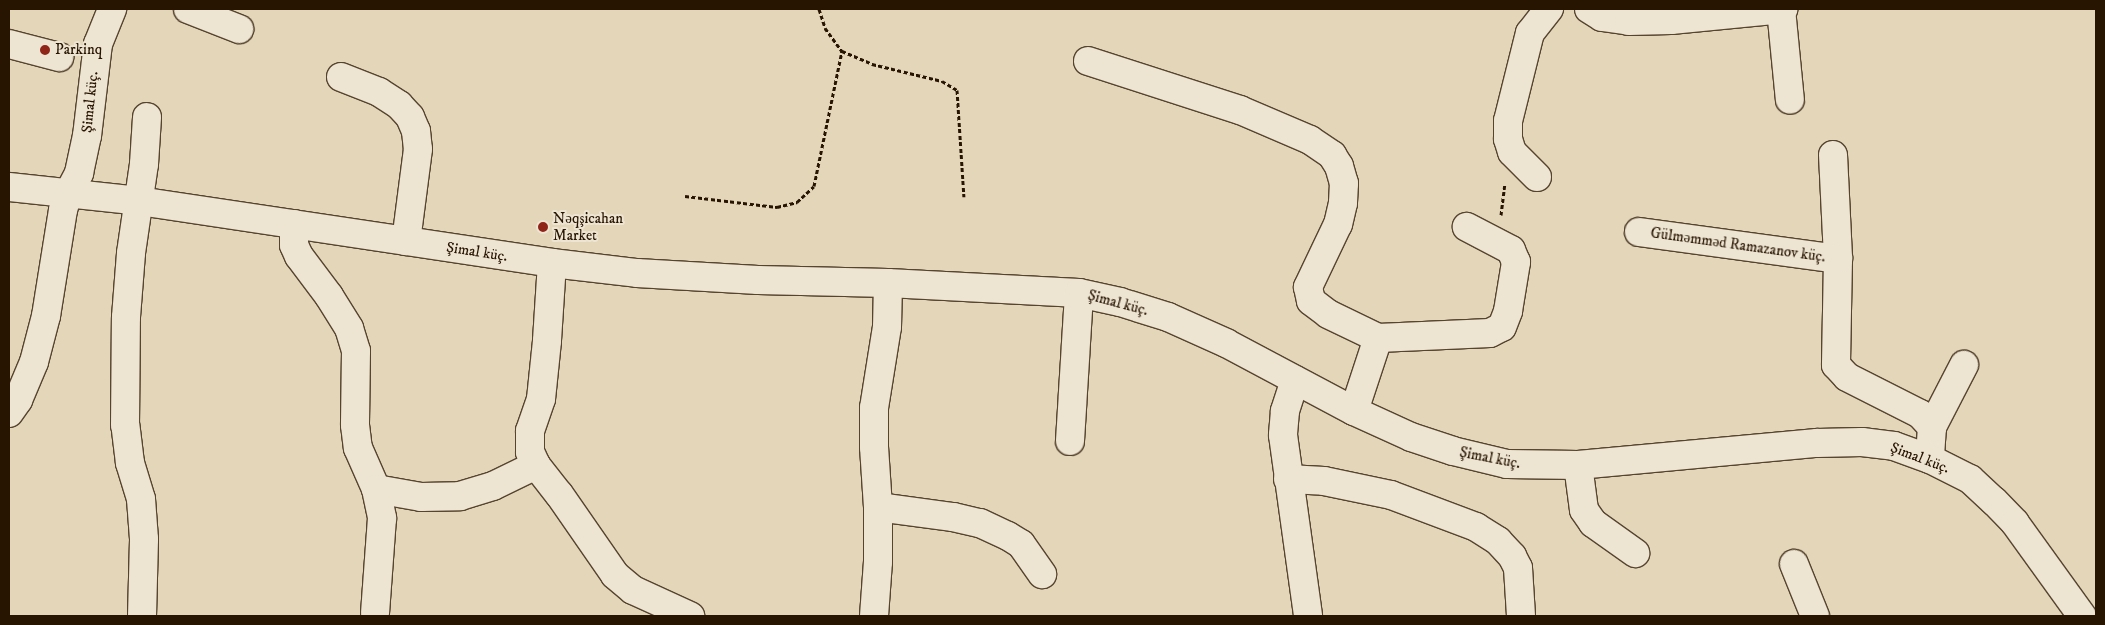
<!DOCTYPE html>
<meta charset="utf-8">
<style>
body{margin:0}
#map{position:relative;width:2105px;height:625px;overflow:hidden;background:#e3d6b9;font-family:"IM FELL DW Pica",serif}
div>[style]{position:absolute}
.path>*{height:3px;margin-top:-1.5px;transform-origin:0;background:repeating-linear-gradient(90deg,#271401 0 4px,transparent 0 6.5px)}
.roads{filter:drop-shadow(1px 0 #56442f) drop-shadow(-1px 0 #56442f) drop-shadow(0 1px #56442f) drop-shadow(0 -1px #56442f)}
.minor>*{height:28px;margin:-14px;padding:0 14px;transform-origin:14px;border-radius:14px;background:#ede4d2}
.dots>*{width:14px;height:14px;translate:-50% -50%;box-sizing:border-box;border:2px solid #ede4d2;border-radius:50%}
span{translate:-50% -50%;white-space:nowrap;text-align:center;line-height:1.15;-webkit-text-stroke:4px #ede4d2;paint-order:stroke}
.poi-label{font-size:15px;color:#271401}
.left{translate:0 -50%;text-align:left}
.street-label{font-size:15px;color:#271401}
.frame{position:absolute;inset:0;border:10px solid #271401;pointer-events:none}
</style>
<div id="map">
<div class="path">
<div style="left:819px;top:9px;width:20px;rotate:72deg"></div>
<div style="left:825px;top:28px;width:29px;rotate:54deg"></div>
<div style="left:842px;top:51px;width:33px;rotate:23deg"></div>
<div style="left:872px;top:64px;width:72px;rotate:13.7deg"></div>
<div style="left:942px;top:81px;width:17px;rotate:31deg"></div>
<div style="left:957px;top:90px;width:107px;rotate:86.3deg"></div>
<div style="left:685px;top:196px;width:93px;rotate:6.8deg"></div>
<div style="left:777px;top:207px;width:21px;rotate:-14deg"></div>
<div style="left:797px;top:202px;width:23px;rotate:-43deg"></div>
<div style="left:814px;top:186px;width:138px;rotate:-78.3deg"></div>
<div style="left:1501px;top:215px;width:31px;rotate:-83deg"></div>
</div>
<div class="roads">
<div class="minor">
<div style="left:188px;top:9px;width:55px;rotate:21.4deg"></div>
<div style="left:1589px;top:9px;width:15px;rotate:32deg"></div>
<div style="left:1602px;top:17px;width:27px;rotate:8deg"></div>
<div style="left:1629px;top:21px;width:42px;rotate:-1.4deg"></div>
<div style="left:1671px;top:20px;width:113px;rotate:-5.6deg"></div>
<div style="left:1781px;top:9px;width:91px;rotate:84.4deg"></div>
<div style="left:9px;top:44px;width:52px;rotate:14.6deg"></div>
<div style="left:1088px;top:61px;width:160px;rotate:17.9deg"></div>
<div style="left:1240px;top:110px;width:76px;rotate:23.2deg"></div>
<div style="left:1310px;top:140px;width:27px;rotate:34deg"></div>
<div style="left:1332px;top:155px;width:13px;rotate:58deg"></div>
<div style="left:1339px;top:166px;width:18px;rotate:74deg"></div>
<div style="left:1344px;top:183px;width:20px;rotate:93deg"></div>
<div style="left:1343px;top:203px;width:22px;rotate:103deg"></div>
<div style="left:1338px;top:224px;width:70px;rotate:115.5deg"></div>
<div style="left:1308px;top:287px;width:14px;rotate:78deg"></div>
<div style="left:1311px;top:301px;width:21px;rotate:37deg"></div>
<div style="left:1328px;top:314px;width:55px;rotate:25.6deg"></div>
<div style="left:1378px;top:338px;width:112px;rotate:-2.6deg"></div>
<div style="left:1490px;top:333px;width:13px;rotate:-27deg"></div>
<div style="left:1502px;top:327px;width:17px;rotate:-69deg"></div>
<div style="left:1508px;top:311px;width:50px;rotate:-80.7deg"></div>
<div style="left:1516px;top:262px;width:13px;rotate:-113deg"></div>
<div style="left:1511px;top:250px;width:50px;rotate:-152.4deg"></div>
<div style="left:341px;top:77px;width:41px;rotate:21.5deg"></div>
<div style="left:379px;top:92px;width:24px;rotate:33deg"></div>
<div style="left:399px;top:105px;width:16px;rotate:47deg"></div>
<div style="left:410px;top:117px;width:15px;rotate:67deg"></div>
<div style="left:416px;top:131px;width:18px;rotate:84deg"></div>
<div style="left:418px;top:149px;width:93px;rotate:97.4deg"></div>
<div style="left:1833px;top:155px;width:104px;rotate:87.2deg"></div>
<div style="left:1838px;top:259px;width:106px;rotate:91.1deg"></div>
<div style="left:1836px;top:365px;width:16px;rotate:47deg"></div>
<div style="left:1847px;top:377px;width:82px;rotate:26.9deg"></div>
<div style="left:1920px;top:414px;width:18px;rotate:47deg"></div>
<div style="left:1932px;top:427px;width:32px;rotate:94deg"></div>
<div style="left:1537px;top:177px;width:35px;rotate:-135deg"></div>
<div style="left:1512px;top:152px;width:14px;rotate:-107deg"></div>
<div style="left:1508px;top:139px;width:18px;rotate:-90deg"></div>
<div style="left:1508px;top:121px;width:91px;rotate:-76deg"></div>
<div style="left:1530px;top:33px;width:31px;rotate:-52deg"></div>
<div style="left:9px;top:187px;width:131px;rotate:6.1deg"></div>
<div style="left:139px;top:201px;width:418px;rotate:8.5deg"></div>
<div style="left:552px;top:263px;width:86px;rotate:6.7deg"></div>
<div style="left:637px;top:273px;width:121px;rotate:3.3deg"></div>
<div style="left:758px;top:280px;width:130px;rotate:1.3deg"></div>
<div style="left:888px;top:283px;width:191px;rotate:3deg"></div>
<div style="left:1079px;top:293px;width:42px;rotate:12.4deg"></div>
<div style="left:1120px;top:302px;width:50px;rotate:17.4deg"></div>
<div style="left:1168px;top:317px;width:64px;rotate:24.1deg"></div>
<div style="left:1226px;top:343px;width:145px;rotate:28deg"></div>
<div style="left:1354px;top:411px;width:63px;rotate:24.5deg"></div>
<div style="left:1411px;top:437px;width:44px;rotate:18.4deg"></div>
<div style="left:1453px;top:451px;width:56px;rotate:13.5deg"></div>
<div style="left:1507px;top:464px;width:71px;rotate:0.8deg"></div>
<div style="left:1578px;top:465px;width:240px;rotate:-5.3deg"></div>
<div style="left:1817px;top:443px;width:45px;rotate:-1.3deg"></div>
<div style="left:1862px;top:442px;width:32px;rotate:7deg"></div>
<div style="left:1894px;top:446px;width:38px;rotate:20deg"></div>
<div style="left:1930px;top:459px;width:45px;rotate:26.6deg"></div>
<div style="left:1970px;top:479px;width:33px;rotate:43deg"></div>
<div style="left:1994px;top:501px;width:30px;rotate:46deg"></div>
<div style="left:2015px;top:523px;width:115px;rotate:54.2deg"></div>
<div style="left:294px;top:224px;width:21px;rotate:90deg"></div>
<div style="left:294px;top:245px;width:12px;rotate:66deg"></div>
<div style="left:299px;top:256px;width:50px;rotate:53.1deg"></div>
<div style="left:329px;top:296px;width:38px;rotate:58deg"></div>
<div style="left:349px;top:328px;width:24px;rotate:73deg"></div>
<div style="left:356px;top:351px;width:74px;rotate:90.8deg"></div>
<div style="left:355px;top:425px;width:23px;rotate:83deg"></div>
<div style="left:358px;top:448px;width:45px;rotate:66.3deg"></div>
<div style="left:376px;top:489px;width:30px;rotate:78deg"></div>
<div style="left:382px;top:518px;width:95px;rotate:94.2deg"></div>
<div style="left:1639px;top:232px;width:201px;rotate:7.7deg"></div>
<div style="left:552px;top:263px;width:78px;rotate:93.7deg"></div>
<div style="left:547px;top:341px;width:58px;rotate:95.9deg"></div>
<div style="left:541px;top:399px;width:34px;rotate:109deg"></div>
<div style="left:530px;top:431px;width:21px;rotate:90deg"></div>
<div style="left:530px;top:452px;width:14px;rotate:65deg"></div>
<div style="left:536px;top:465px;width:37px;rotate:52deg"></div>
<div style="left:559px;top:494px;width:98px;rotate:55.3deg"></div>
<div style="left:615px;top:575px;width:23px;rotate:40deg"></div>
<div style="left:633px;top:590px;width:63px;rotate:24.5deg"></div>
<div style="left:1295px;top:380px;width:33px;rotate:108deg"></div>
<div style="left:1285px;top:411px;width:24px;rotate:95deg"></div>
<div style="left:1283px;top:435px;width:183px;rotate:82.1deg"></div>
<div style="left:1354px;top:411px;width:77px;rotate:-71.8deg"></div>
<div style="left:9px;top:413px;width:16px;rotate:-55deg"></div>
<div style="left:18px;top:400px;width:41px;rotate:-67.2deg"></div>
<div style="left:34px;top:362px;width:48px;rotate:-75.4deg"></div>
<div style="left:46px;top:316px;width:107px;rotate:-80.9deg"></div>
<div style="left:63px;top:210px;width:17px;rotate:-73deg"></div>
<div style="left:68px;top:194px;width:24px;rotate:-62deg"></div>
<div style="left:79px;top:173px;width:38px;rotate:-78deg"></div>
<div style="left:87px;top:136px;width:93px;rotate:-83.2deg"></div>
<div style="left:98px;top:44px;width:38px;rotate:-68deg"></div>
<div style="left:1932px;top:427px;width:70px;rotate:-62.7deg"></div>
<div style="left:1070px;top:441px;width:148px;rotate:-86.5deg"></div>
<div style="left:1578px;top:465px;width:45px;rotate:82.4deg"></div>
<div style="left:1584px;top:510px;width:16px;rotate:55deg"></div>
<div style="left:1593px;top:523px;width:52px;rotate:35.5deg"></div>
<div style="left:1288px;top:479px;width:36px;rotate:3deg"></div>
<div style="left:1324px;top:481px;width:68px;rotate:11.8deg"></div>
<div style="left:1391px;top:495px;width:91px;rotate:20.6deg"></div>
<div style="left:1476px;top:527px;width:26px;rotate:32deg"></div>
<div style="left:1498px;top:541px;width:21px;rotate:47deg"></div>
<div style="left:1512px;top:556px;width:13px;rotate:63deg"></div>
<div style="left:1518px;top:568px;width:48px;rotate:86.4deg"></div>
<div style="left:376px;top:489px;width:46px;rotate:10.1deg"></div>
<div style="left:421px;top:497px;width:39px;rotate:-1deg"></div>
<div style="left:460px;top:496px;width:34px;rotate:-17deg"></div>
<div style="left:493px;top:486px;width:48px;rotate:-26deg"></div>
<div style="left:878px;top:507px;width:76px;rotate:7.6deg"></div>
<div style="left:953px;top:517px;width:28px;rotate:13deg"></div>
<div style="left:980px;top:523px;width:31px;rotate:25deg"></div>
<div style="left:1008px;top:536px;width:15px;rotate:32deg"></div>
<div style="left:1021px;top:544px;width:37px;rotate:55deg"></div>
<div style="left:1794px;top:564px;width:56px;rotate:68deg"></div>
<div style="left:142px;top:616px;width:77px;rotate:-88.5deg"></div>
<div style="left:144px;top:539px;width:40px;rotate:-94.3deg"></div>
<div style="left:141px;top:499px;width:38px;rotate:-107deg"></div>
<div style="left:130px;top:463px;width:38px;rotate:-97deg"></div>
<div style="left:125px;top:425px;width:108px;rotate:-89.5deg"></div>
<div style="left:126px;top:317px;width:64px;rotate:-85.5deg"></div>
<div style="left:131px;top:253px;width:90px;rotate:-81.7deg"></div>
<div style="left:144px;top:164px;width:47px;rotate:-86.3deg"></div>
<div style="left:874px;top:616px;width:54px;rotate:-85.8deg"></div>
<div style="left:878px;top:562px;width:55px;rotate:-90deg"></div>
<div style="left:878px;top:507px;width:60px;rotate:-93.8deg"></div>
<div style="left:874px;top:447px;width:39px;rotate:-90deg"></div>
<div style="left:874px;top:408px;width:82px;rotate:-80.9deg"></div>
<div style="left:887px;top:327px;width:44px;rotate:-88.7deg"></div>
</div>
</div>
<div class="dots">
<div style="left:45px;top:50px;background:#8f2418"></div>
<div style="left:543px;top:227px;background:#8f2418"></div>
</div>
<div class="poi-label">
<span class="left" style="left:55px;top:50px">Parkinq</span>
<span class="left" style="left:553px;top:227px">Nəqşicahan<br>Market</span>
</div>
<div class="street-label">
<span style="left:90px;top:102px;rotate:-84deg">Şimal küç.</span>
<span style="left:1738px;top:245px;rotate:8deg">Gülməmməd Ramazanov küç.</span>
<span style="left:477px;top:252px;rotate:9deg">Şimal küç.</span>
<span style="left:1118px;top:303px;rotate:15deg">Şimal küç.</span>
<span style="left:1490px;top:458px;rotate:11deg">Şimal küç.</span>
<span style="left:1920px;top:458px;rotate:21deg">Şimal küç.</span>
</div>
<div class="frame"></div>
</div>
